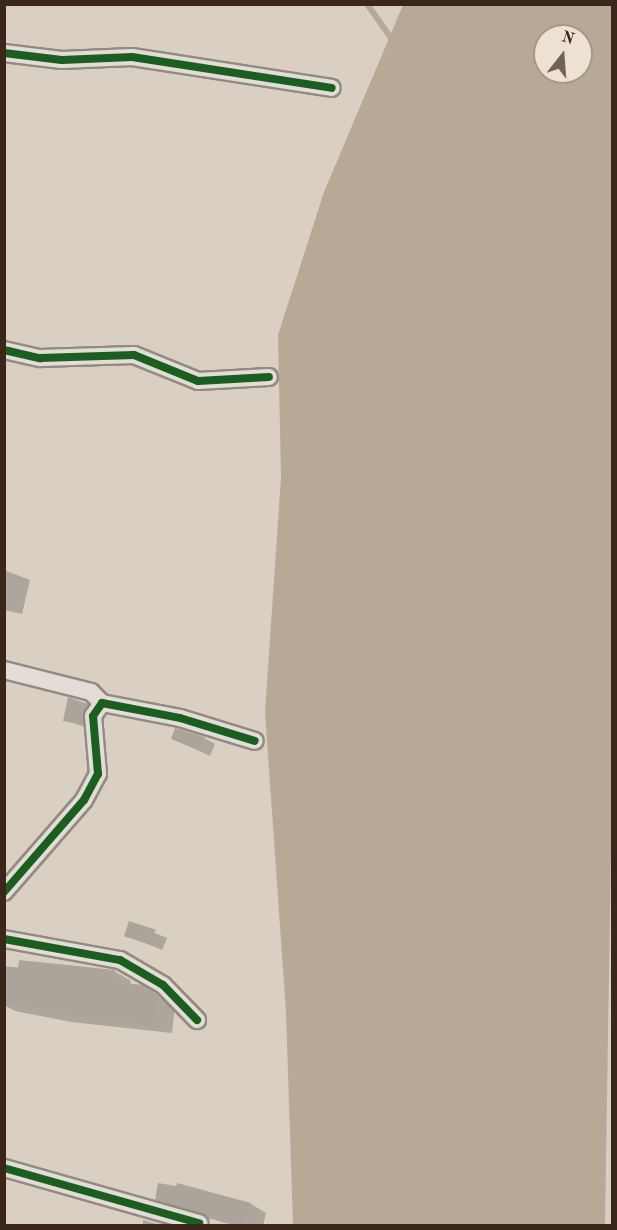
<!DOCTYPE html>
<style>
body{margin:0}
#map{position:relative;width:617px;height:1230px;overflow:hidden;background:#d9d0c3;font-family:"Old Standard TT",serif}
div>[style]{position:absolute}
.water>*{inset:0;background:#b8a996}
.shadow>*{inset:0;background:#0003;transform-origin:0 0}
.stream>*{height:6px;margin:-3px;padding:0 3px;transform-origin:3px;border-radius:3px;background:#b8a996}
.building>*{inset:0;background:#aba49a;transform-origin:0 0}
.roads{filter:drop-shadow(2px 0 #938b82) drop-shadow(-2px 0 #938b82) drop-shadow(0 2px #938b82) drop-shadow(0 -2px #938b82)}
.minor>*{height:16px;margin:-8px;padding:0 8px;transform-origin:8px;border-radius:8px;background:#e2ded7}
.cycleway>*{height:8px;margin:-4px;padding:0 4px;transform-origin:4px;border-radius:4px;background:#1b5e20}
span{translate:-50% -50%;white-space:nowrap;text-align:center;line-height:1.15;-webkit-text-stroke:4.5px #ede2d2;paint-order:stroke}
.frame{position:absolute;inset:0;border:6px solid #3b271a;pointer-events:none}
.north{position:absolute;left:533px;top:24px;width:60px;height:60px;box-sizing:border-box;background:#ede2d2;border:2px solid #a69788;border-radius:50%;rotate:17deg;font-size:16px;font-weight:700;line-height:24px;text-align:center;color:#3b271a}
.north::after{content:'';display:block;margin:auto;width:21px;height:27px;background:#726255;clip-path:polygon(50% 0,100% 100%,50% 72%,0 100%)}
</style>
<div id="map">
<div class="water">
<div style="clip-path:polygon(evenodd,403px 5px,612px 5px,611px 849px,605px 1225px,293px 1225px,286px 1012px,265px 712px,281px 477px,278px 335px,324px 192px,403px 5px,545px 36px,581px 36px,581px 72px,545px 72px,545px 36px)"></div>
</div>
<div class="shadow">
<div style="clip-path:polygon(4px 570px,30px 580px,22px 614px,4px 610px)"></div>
<div style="clip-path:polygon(69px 699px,99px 712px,94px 730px,65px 720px)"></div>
<div style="clip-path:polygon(204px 738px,215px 744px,210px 756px,173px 739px)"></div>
<div style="left:130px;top:923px;width:40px;height:13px;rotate:22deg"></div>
<div style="clip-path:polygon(4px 967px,114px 971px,131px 981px,130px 985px,142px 987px,175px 1007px,172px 1033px,71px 1022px,15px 1011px,4px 1005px)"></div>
<div style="clip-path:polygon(157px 1199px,251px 1204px,266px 1213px,263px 1226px,236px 1226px,172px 1208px)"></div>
<div style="clip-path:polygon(143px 1220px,164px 1226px,143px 1226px)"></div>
</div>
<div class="stream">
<div style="left:367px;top:4px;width:42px;rotate:54.8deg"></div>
<div style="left:391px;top:38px;width:6px"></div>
</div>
<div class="building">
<div style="clip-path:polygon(68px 697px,88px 704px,83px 725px,63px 721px)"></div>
<div style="clip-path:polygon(175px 728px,205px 737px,199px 750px,171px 739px)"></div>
<div style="left:129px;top:921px;width:28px;height:16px;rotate:18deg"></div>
<div style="clip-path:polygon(19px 960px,115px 970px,114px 982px,143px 985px,159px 996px,156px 1025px,53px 1013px,53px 1010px,4px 1003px,4px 966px,18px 968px)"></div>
<div style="clip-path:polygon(158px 1183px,176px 1186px,177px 1183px,251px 1203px,245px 1225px,155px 1200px)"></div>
</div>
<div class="roads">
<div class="minor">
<div style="left:4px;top:53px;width:58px;rotate:6.9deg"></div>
<div style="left:62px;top:60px;width:70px;rotate:-2.5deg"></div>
<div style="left:132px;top:57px;width:202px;rotate:8.8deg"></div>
<div style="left:4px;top:350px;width:37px;rotate:13deg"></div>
<div style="left:40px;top:358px;width:94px;rotate:-1.8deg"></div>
<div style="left:134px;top:355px;width:69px;rotate:22.1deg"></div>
<div style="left:198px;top:381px;width:71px;rotate:-3.2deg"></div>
<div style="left:4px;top:670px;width:90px;rotate:14.2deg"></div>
<div style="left:91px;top:692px;width:16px;rotate:45deg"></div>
<div style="left:4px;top:892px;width:122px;rotate:-49deg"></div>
<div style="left:84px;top:800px;width:30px;rotate:-62deg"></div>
<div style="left:98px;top:774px;width:58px;rotate:-94.9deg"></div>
<div style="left:93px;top:716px;width:16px;rotate:-55deg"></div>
<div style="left:102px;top:703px;width:79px;rotate:10.9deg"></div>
<div style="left:180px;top:718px;width:78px;rotate:17deg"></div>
<div style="left:4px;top:939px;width:118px;rotate:10.3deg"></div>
<div style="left:120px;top:960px;width:50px;rotate:30.2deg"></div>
<div style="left:163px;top:985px;width:49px;rotate:45.8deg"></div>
<div style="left:4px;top:1168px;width:203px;rotate:15.8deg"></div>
</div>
</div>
<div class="cycleway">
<div style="left:4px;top:53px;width:58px;rotate:6.9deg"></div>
<div style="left:62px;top:60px;width:70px;rotate:-2.5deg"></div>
<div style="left:132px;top:57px;width:202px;rotate:8.8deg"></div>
<div style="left:4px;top:350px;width:37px;rotate:13deg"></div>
<div style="left:40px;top:358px;width:94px;rotate:-1.8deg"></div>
<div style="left:134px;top:355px;width:69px;rotate:22.1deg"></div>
<div style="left:198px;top:381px;width:71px;rotate:-3.2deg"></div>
<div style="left:4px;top:892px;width:122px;rotate:-49deg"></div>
<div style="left:84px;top:800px;width:30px;rotate:-62deg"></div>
<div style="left:98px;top:774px;width:58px;rotate:-94.9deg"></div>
<div style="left:93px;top:716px;width:16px;rotate:-55deg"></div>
<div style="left:102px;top:703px;width:79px;rotate:10.9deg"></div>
<div style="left:180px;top:718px;width:78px;rotate:17deg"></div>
<div style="left:4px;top:939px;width:118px;rotate:10.3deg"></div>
<div style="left:120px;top:960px;width:50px;rotate:30.2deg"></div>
<div style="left:163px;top:985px;width:49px;rotate:45.8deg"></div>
<div style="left:4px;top:1168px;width:203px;rotate:15.8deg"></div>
</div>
<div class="frame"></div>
<div class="north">N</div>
</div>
